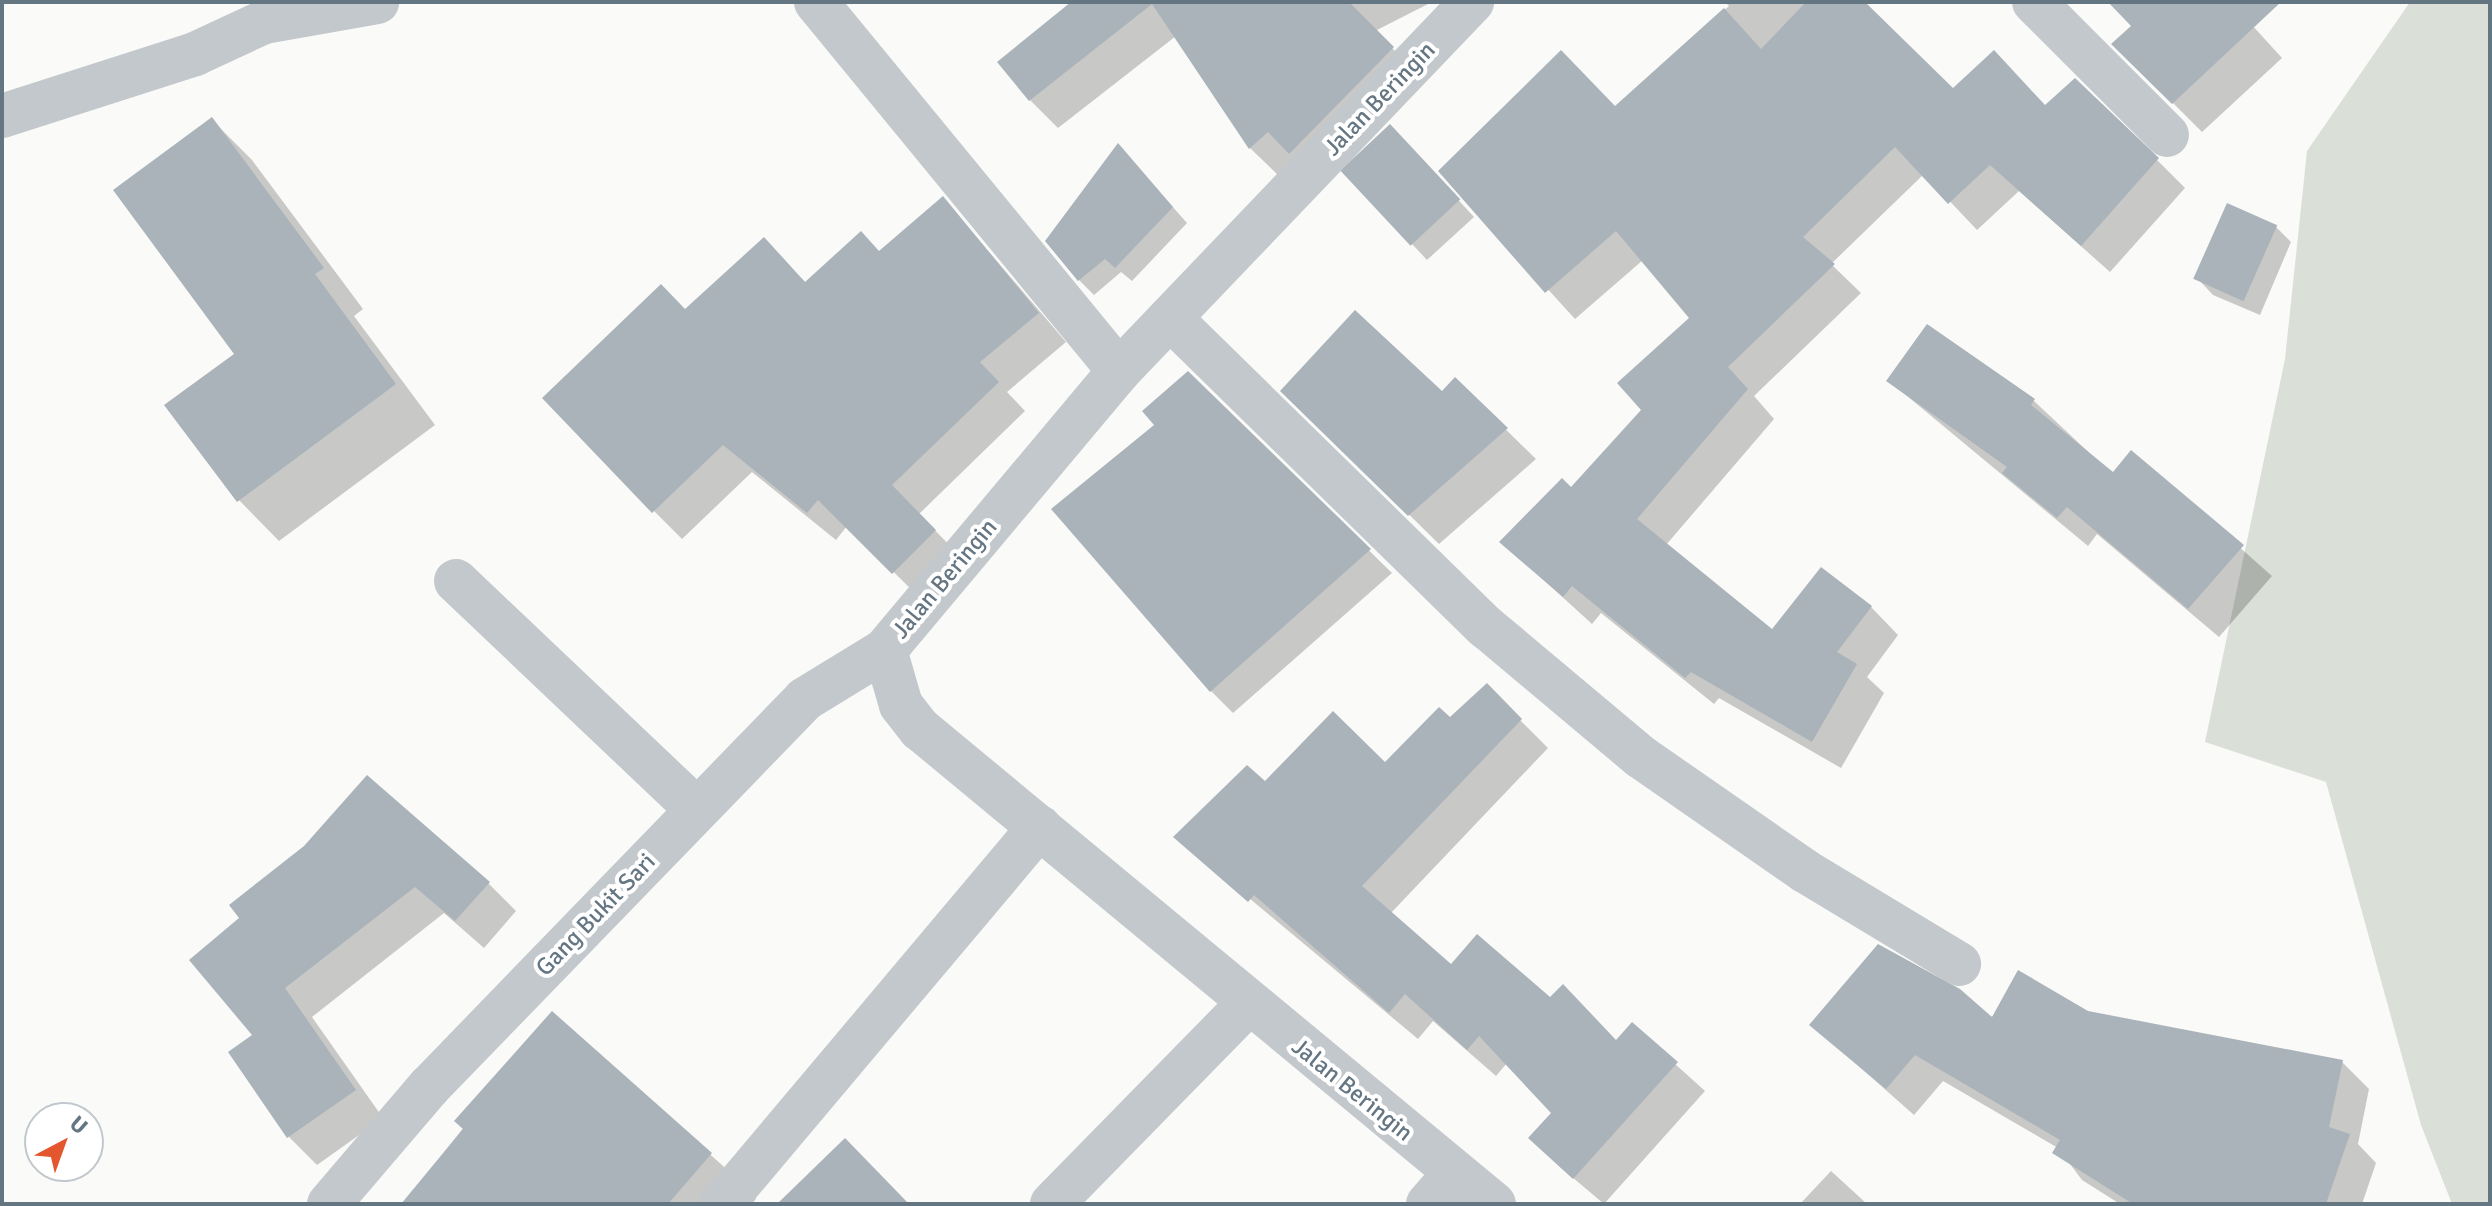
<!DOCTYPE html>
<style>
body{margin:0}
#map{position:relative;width:2492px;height:1206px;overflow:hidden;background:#fafaf8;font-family:Signika,sans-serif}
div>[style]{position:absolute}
.green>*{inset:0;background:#dadfd7}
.shadow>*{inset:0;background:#0003}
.building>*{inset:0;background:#aab3b9;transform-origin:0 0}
.minor>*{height:44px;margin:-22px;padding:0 22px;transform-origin:22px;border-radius:22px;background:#c3c8cc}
span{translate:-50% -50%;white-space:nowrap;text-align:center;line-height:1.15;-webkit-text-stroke:8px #fff;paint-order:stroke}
.street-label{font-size:24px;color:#657683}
.frame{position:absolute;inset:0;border:4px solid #657683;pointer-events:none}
.north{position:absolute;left:24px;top:1102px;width:80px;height:80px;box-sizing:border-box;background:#fff;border:2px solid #c1c8cd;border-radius:50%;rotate:41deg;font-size:22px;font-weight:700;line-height:32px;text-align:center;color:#657683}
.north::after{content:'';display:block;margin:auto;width:28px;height:36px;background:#e4572e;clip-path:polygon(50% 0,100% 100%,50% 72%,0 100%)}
</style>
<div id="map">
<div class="green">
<div style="clip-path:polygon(2410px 2px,2490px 2px,2490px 1204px,2452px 1204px,2421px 1125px,2326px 782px,2205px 742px,2285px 359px,2307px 151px)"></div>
</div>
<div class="shadow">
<div style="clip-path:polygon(1074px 2px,1432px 2px,1375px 31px,1421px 77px,1279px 176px,1250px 148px,1176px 36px,1058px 128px,1030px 100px)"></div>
<div style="clip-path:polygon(1725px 2px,1862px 2px,1953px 91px,2046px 107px,2157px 160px,2185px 188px,2110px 272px,2019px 191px,1977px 230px,1924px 174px,1831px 264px,1861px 293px,1754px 396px,1774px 419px,1666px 545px,1772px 631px,1871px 607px,1898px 635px,1867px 677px,1884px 693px,1841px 768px,1719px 698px,1714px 704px,1601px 613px,1592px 624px,1502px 542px,1571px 489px,1644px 410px,1692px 318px,1643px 260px,1575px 319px,1440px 171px,1615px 108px,1729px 6px)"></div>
<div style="clip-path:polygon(2110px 2px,2231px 2px,2282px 58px,2202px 132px,2114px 44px,2134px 26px)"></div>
<div style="clip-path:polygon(212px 120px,252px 160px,363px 309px,354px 316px,435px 425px,279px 541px,239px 500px,237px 354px)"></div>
<div style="clip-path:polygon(1405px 142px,1474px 217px,1427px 260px,1346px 173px)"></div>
<div style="clip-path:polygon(1132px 161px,1187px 223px,1132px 281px,1121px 272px,1094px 295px,1079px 280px)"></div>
<div style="clip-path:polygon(943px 198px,1066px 342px,1007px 392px,1025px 411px,919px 514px,963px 559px,922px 600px,847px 526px,836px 540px,752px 472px,682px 539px,654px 511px,685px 311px,764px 240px,807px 284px,880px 253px)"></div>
<div style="clip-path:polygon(2228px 206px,2276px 227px,2291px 242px,2260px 315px,2213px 295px,2198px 279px)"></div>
<div style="clip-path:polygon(1927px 327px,2034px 401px,2113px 475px,2132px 452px,2272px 576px,2219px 637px,2097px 534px,2088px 546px,1889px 381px)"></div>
<div style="clip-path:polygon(1188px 373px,1392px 573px,1233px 713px,1211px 691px,1157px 425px)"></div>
<div style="clip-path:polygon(1455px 380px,1536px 459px,1439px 544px,1283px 391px,1442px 394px)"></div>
<div style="clip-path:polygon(1514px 714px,1548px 748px,1390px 914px,1451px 967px,1550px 999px,1617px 1042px,1632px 1025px,1705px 1091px,1604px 1204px,1559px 1166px,1554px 1113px,1507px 1063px,1496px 1076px,1433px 1021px,1418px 1039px,1176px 837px,1265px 783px,1385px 765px,1450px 720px)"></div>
<div style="clip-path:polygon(306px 848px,488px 883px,516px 911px,484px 948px,444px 913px,312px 1017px,383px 1118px,317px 1165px,289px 1137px,255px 1036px,242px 919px)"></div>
<div style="clip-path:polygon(2088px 1012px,2342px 1062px,2369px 1089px,2358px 1144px,2376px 1163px,2362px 1204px,2120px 1204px,2082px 1180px,2058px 1148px,1943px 1081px,1914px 1115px,1812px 1025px)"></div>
<div style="clip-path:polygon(552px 1014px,722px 1165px,756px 1199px,752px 1204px,404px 1204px)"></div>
<div style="clip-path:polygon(1831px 1171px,1867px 1204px,1800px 1204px)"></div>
</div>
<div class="building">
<div style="clip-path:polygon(1071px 2px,1349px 2px,1394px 47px,1289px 154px,1268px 132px,1249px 149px,1152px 4px,1029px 101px,997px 62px)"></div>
<div style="clip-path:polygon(1806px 2px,1865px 2px,1953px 88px,1994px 50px,2045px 105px,2075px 78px,2159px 158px,2081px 246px,1990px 165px,1948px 204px,1895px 147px,1803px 237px,1835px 264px,1728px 367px,1748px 389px,1637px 519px,1772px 629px,1821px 567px,1872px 606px,1837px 652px,1857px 664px,1812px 742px,1691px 672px,1685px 678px,1572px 586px,1563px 597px,1499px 542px,1562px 478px,1571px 487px,1641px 410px,1617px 383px,1689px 318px,1616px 231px,1545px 293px,1438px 171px,1561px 50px,1615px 106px,1724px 8px,1761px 49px)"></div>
<div style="clip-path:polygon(2108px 2px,2281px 2px,2172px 104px,2111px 44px,2131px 26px)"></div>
<div style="clip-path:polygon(212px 117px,324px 268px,315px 274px,396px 384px,237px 502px,164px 405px,234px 354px,113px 190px)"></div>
<div style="left:1390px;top:124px;width:103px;height:68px;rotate:47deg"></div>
<div style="clip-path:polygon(1118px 143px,1173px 207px,1115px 268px,1105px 259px,1078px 281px,1045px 241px)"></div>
<div style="clip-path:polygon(943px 196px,1039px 313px,980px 362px,999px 382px,892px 485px,936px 530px,892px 574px,818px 500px,807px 513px,723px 445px,652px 513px,542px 398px,661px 284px,685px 309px,764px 237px,805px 282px,861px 231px,879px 251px)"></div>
<div style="left:2227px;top:203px;width:55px;height:83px;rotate:24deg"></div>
<div style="clip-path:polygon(1355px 310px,1442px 391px,1455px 377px,1508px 428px,1408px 516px,1280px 391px)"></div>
<div style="clip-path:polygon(1927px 324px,2035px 399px,2031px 405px,2113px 472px,2131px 450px,2244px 545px,2188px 609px,2067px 507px,2057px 518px,2002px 473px,2007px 467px,1886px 381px)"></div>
<div style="clip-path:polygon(1188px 371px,1371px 549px,1210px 692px,1051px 509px,1154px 425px,1142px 411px)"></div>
<div style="clip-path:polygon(1487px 683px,1522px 719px,1362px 886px,1451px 964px,1477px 934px,1550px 997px,1563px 984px,1616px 1040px,1632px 1022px,1678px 1062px,1573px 1179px,1528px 1138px,1551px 1113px,1479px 1036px,1467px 1050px,1405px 994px,1389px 1013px,1254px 895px,1248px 902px,1173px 837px,1247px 765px,1265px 781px,1333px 711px,1385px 762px,1439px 707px,1450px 717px)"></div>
<div style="clip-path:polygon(367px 775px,490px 882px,455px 921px,415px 887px,285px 988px,356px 1090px,287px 1138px,228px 1052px,252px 1035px,189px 960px,239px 918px,229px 905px,304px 846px)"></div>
<div style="clip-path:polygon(1878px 944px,1960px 989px,1992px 1017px,2018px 970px,2088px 1011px,2343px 1060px,2329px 1127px,2350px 1134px,2326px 1204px,2133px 1204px,2052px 1153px,2060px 1140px,1915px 1055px,1886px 1089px,1809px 1025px)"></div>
<div style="clip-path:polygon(552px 1011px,712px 1153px,668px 1204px,401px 1204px,463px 1129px,454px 1121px)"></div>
<div style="clip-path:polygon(845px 1138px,909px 1204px,777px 1204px)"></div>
</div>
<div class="minor">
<div style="left:816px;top:2px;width:477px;rotate:50.6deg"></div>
<div style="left:2034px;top:2px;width:188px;rotate:45deg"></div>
<div style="left:2px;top:116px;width:203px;rotate:-17.8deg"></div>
<div style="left:195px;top:54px;width:76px;rotate:-24.9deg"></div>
<div style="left:264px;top:22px;width:115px;rotate:-10deg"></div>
<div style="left:1170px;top:318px;width:442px;rotate:44.4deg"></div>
<div style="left:1486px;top:627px;width:202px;rotate:40deg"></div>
<div style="left:1641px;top:757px;width:200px;rotate:34.8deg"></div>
<div style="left:1805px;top:871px;width:180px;rotate:31.1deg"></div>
<div style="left:456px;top:581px;width:332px;rotate:43.5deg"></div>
<div style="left:885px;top:650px;width:57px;rotate:73.8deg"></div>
<div style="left:901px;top:705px;width:31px;rotate:52deg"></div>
<div style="left:920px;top:729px;width:745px;rotate:39.61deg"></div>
<div style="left:329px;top:1204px;width:154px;rotate:-49.5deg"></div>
<div style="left:429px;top:1087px;width:540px;rotate:-45.9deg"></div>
<div style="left:805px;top:699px;width:94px;rotate:-31.5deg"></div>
<div style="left:885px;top:650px;width:364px;rotate:-50deg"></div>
<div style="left:1119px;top:371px;width:511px;rotate:-46.27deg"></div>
<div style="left:722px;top:1204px;width:493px;rotate:-49.9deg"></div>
<div style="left:1052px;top:1204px;width:280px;rotate:-45.6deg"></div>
<div style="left:1428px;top:1204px;width:41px;rotate:-48.9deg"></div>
</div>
<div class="street-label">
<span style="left:1380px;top:99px;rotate:-46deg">Jalan Beringin</span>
<span style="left:945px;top:579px;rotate:-50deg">Jalan Beringin</span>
<span style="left:596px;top:915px;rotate:-46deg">Gang Bukit Sari</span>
<span style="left:1352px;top:1090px;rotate:39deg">Jalan Beringin</span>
</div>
<div class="frame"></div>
<div class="north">U</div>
</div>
